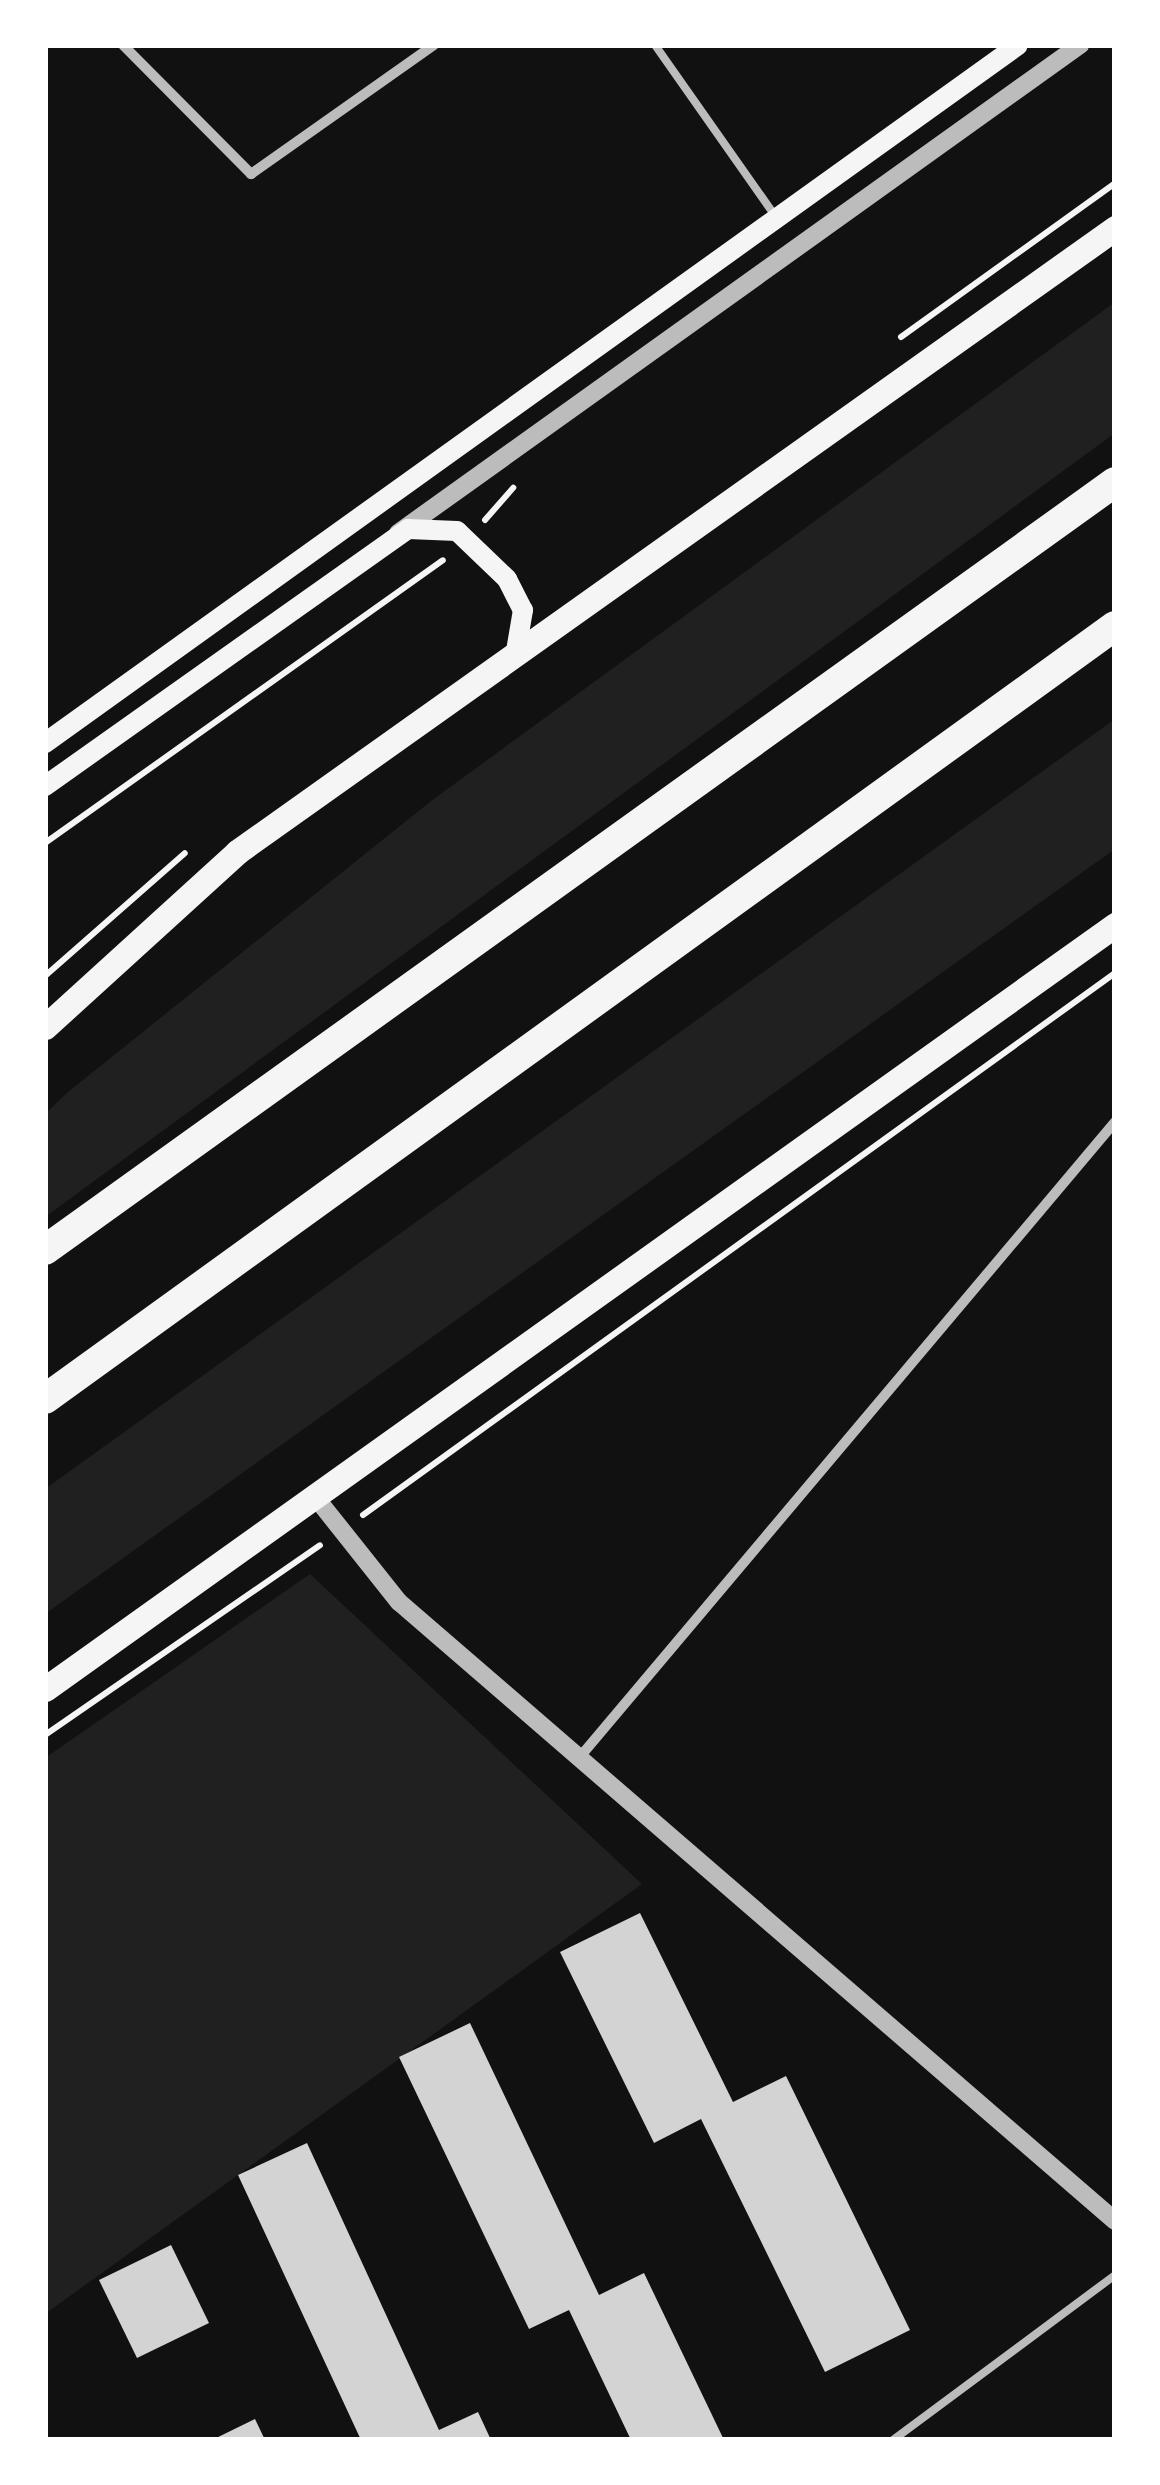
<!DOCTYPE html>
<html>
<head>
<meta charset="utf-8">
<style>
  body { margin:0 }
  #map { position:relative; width:1160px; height:2485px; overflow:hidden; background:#111; font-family:Karla,sans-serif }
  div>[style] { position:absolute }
  .green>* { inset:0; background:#202020 }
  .building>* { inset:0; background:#d3d3d3 }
  .path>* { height:6px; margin:-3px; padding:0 3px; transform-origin:3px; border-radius:3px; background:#f5f5f5 }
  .service>* { height:8px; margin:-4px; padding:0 4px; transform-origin:4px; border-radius:4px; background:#bcbcbc }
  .minor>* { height:10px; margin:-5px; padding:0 5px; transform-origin:5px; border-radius:5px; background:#bcbcbc }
  .tertiary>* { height:18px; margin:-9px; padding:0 9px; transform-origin:9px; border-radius:9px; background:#bcbcbc }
  .secondary>* { height:20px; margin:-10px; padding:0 10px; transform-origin:10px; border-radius:10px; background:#f5f5f5 }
  .primary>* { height:25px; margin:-12.5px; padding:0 12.5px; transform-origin:12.5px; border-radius:12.5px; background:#f5f5f5 }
  .motorway>* { height:30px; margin:-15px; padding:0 15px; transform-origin:15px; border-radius:15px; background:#f5f5f5 }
  span { translate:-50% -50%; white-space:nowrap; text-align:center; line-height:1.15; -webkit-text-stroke:8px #fff; paint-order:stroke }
  .frame { position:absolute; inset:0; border:48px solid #fff; pointer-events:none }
</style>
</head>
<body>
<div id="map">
  <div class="green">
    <i style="clip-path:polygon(1115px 302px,1115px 433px,45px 1217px,45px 1114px,68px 1092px,431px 801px)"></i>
    <i style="clip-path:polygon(1115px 719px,1115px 849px,45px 1614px,45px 1489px)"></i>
    <i style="clip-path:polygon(310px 1574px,642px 1884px,45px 2314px,45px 1758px)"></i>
  </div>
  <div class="building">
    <i style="clip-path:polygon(640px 1913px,733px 2102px,786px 2076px,910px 2330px,825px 2372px,701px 2119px,654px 2143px,560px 1952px)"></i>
    <i style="clip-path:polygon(470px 2023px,599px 2295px,644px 2273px,724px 2440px,631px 2440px,569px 2310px,529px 2329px,399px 2057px)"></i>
    <i style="clip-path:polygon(307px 2143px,439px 2430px,478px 2412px,491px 2440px,361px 2440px,238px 2175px)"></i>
    <i style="clip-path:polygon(171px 2245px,209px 2323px,137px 2358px,99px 2280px)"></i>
    <i style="clip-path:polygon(255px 2419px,265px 2440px,212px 2440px)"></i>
  </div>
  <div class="path">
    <i style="left:901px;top:337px;width:264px;rotate:-35.7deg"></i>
    <i style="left:485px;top:520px;width:43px;rotate:-48.8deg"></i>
    <i style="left:45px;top:843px;width:488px;rotate:-35.4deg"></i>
    <i style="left:45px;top:976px;width:186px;rotate:-41.3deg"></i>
    <i style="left:363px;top:1515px;width:927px;rotate:-35.78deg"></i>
    <i style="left:45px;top:1735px;width:334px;rotate:-34.6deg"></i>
  </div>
  <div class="service">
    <i style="left:655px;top:45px;width:210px;rotate:54.9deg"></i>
    <i style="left:893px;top:2440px;width:277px;rotate:-36.6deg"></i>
  </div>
  <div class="minor">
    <i style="left:123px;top:45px;width:182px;rotate:45.2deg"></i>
    <i style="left:251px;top:174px;width:224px;rotate:-35.2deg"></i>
    <i style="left:579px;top:1758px;width:832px;rotate:-49.88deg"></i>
  </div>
  <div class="tertiary">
    <i style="left:398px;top:533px;width:839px;rotate:-35.59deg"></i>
    <i style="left:317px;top:1499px;width:132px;rotate:51.5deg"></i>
    <i style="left:399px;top:1602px;width:946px;rotate:40.84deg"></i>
  </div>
  <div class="secondary">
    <i style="left:45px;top:743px;width:1197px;rotate:-35.65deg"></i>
    <i style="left:45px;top:786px;width:445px;rotate:-35.3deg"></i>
    <i style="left:408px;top:529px;width:49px;rotate:2.3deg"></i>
    <i style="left:457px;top:531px;width:69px;rotate:43.8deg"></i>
    <i style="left:507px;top:579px;width:35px;rotate:63deg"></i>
    <i style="left:523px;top:610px;width:48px;rotate:99.7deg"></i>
  </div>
  <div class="primary">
    <i style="left:45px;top:1027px;width:260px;rotate:-42.3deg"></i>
    <i style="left:237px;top:852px;width:1077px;rotate:-35.4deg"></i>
    <i style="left:45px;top:1689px;width:1315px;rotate:-35.53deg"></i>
  </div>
  <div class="motorway">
    <i style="left:45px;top:1250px;width:1317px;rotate:-35.67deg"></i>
    <i style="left:45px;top:1399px;width:1320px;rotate:-35.85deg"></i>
  </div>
  <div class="frame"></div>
</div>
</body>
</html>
